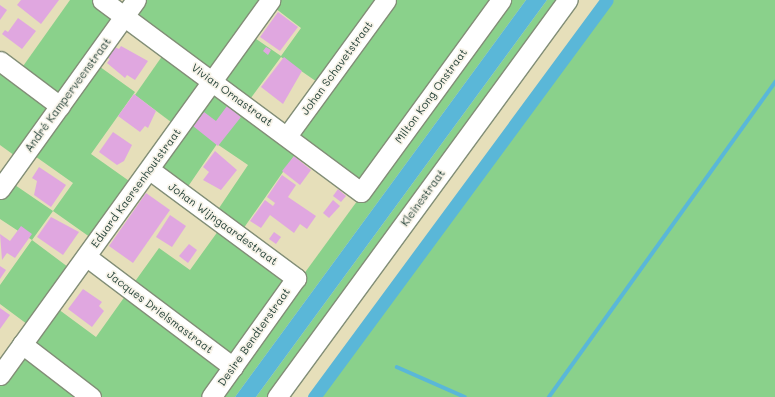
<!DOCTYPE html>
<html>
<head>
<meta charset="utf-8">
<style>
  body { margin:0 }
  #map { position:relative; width:775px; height:397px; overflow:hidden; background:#e6dfba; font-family:Mali,sans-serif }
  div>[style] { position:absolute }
  .green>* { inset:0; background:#8ad18b }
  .water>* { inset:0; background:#5ab7d8 }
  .stream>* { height:3.5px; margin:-1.75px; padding:0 1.75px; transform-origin:1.75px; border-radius:1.75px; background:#5ab7d8 }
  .canal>* { height:13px; margin:-6.5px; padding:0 6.5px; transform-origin:6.5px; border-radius:6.5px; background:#5ab7d8 }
  .building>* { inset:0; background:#e0a7e0 }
  .roads { filter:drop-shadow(1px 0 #828e77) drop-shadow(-1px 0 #828e77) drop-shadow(0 1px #828e77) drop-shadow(0 -1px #828e77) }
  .minor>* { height:19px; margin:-9.5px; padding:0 9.5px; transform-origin:9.5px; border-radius:9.5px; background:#fff }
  span { translate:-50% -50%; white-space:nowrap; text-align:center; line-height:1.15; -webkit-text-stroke:3.5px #f7f3e8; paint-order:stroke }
  .street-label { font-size:11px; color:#1f3d34 }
</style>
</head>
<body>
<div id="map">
  <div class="green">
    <i style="clip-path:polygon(70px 0,94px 0,108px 11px,112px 21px,63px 93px,56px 93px,21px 69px)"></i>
    <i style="clip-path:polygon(143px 0,266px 0,212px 73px,130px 17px)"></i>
    <i style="clip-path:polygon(275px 0,381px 0,320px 84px,281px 57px,248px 102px,225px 85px,224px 73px,252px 36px,281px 56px,301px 28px,271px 5px)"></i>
    <i style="clip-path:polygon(390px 0,494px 0,357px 182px,300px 141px,298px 128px)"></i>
    <i style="clip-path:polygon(504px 0,526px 0,235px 397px,214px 397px)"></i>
    <i style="clip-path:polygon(547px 0,564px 0,271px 397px,256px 397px)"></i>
    <i style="clip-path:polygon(607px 0,775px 0,775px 397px,314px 397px)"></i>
    <i style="clip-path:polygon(165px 52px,201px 85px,175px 125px,135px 95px)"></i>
    <i style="clip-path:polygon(96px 64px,135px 92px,91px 154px,132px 183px,94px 240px,53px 211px,32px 240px,72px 270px,31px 327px,0 304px,0 285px,32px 240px,0 219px,0 200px,12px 183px,53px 211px,73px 183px,32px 154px)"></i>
    <i style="clip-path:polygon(0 66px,46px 100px,49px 111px,18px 158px,0 145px)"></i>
    <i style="clip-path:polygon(209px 91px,299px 149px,241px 232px,215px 214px,248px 165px,217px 144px,185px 191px,159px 173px,159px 163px)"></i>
    <i style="clip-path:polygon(221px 227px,287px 278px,233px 357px,131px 287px,159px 248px,190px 270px)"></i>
    <i style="clip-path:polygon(128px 292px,224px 366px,208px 397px,97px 397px,34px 349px,32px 336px,54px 306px,96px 337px)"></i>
    <i style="clip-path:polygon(26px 357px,82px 397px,0 397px,0 383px,20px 358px)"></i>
  </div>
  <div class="water">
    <i style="clip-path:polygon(526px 0,547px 0,256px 397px,235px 397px)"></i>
  </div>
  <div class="stream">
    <i style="left:397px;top:367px;width:74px;rotate:23.8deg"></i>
    <i style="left:549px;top:397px;width:388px;rotate:-54.3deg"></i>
  </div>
  <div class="canal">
    <i style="left:314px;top:397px;width:493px;rotate:-53.6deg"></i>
  </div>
  <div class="building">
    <i style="clip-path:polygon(21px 0,59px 0,41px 24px,17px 5px)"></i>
    <i style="clip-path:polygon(0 5px,7px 10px,0 20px)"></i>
    <i style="clip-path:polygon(278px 12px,298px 27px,280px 51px,260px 37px)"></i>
    <i style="clip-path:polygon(18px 18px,36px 31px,22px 49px,2px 34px,5px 30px,8px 32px)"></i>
    <i style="clip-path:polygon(113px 46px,119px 49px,121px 46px,148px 61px,135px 80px,127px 75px,125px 78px,107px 63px,110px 59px,106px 57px)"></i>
    <i style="clip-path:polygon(266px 47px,271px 50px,268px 55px,263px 51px)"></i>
    <i style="clip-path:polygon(284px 57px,302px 71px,283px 104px,261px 87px)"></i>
    <i style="clip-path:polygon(134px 94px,156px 111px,148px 128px,145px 126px,140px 132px,118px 116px)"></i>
    <i style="clip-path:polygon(227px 106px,241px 117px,218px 146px,193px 126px,204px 112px,216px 121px)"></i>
    <i style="clip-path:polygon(113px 132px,132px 145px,124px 161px,117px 165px,99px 152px)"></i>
    <i style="clip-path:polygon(215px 151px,237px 170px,221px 190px,203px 180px,209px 172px,203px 167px)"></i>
    <i style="clip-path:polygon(294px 156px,311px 170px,300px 185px,282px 171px)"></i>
    <i style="clip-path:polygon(39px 167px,66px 185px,51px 207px,34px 195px,37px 181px,32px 178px)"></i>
    <i style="clip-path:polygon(282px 175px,296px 185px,288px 197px,316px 216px,307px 229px,300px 224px,294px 233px,270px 215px,261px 228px,250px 221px,265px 200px,273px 206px,275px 203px,267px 197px)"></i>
    <i style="clip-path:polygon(338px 189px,346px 196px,341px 202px,333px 196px)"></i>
    <i style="clip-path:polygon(146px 193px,170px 210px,133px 263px,109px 246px)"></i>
    <i style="clip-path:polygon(333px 200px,340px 206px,329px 218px,323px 213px)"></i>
    <i style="clip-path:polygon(170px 215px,186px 226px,172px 247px,156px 237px)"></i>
    <i style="clip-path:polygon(51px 217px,79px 232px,63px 255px,37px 237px)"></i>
    <i style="clip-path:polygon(21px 226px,32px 234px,15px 258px,7px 253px,2px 260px,0 234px,10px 241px)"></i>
    <i style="clip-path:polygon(274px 232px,281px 237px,276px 244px,269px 239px)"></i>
    <i style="clip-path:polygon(189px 244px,197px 250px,188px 263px,179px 256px)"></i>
    <i style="clip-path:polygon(0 266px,6px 270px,0 279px)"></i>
    <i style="clip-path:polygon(83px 289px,102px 302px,99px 306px,104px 311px,92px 327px,68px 309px)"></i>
    <i style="clip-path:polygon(0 308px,10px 315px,0 329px)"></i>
  </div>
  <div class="roads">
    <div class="minor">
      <i style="left:102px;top:0;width:322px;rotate:36.6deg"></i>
      <i style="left:361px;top:192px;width:238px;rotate:-53.9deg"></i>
      <i style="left:0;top:61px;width:75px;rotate:36.9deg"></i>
      <i style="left:287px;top:136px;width:168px;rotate:-53.9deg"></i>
      <i style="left:150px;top:170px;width:182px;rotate:36.5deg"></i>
      <i style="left:296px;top:278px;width:146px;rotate:125.5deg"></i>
      <i style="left:0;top:189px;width:233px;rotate:-54.3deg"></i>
      <i style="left:87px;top:257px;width:183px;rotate:37deg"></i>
      <i style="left:22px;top:344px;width:87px;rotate:37.5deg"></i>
      <i style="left:0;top:375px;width:462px;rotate:-54.2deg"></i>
      <i style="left:277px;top:397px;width:492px;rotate:-53.8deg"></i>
    </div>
  </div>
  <div class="street-label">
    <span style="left:337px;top:68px;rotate:-54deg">Johan Schavetstraat</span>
    <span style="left:68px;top:95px;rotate:-54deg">André Kamperveenstraat</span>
    <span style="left:232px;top:95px;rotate:36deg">Vivian Ornastraat</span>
    <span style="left:431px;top:96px;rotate:-54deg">Milton Kong Onstraat</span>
    <span style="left:136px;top:188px;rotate:-54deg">Eduard Kaersenhoutstraat</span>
    <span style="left:423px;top:198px;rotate:-54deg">Kleinestraat</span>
    <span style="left:223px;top:224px;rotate:36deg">Johan Wijngaardestraat</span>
    <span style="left:160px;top:312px;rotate:37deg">Jacques Drielsmastraat</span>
    <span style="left:254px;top:337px;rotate:-55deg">Desire Bendterstraat</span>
  </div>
</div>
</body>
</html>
